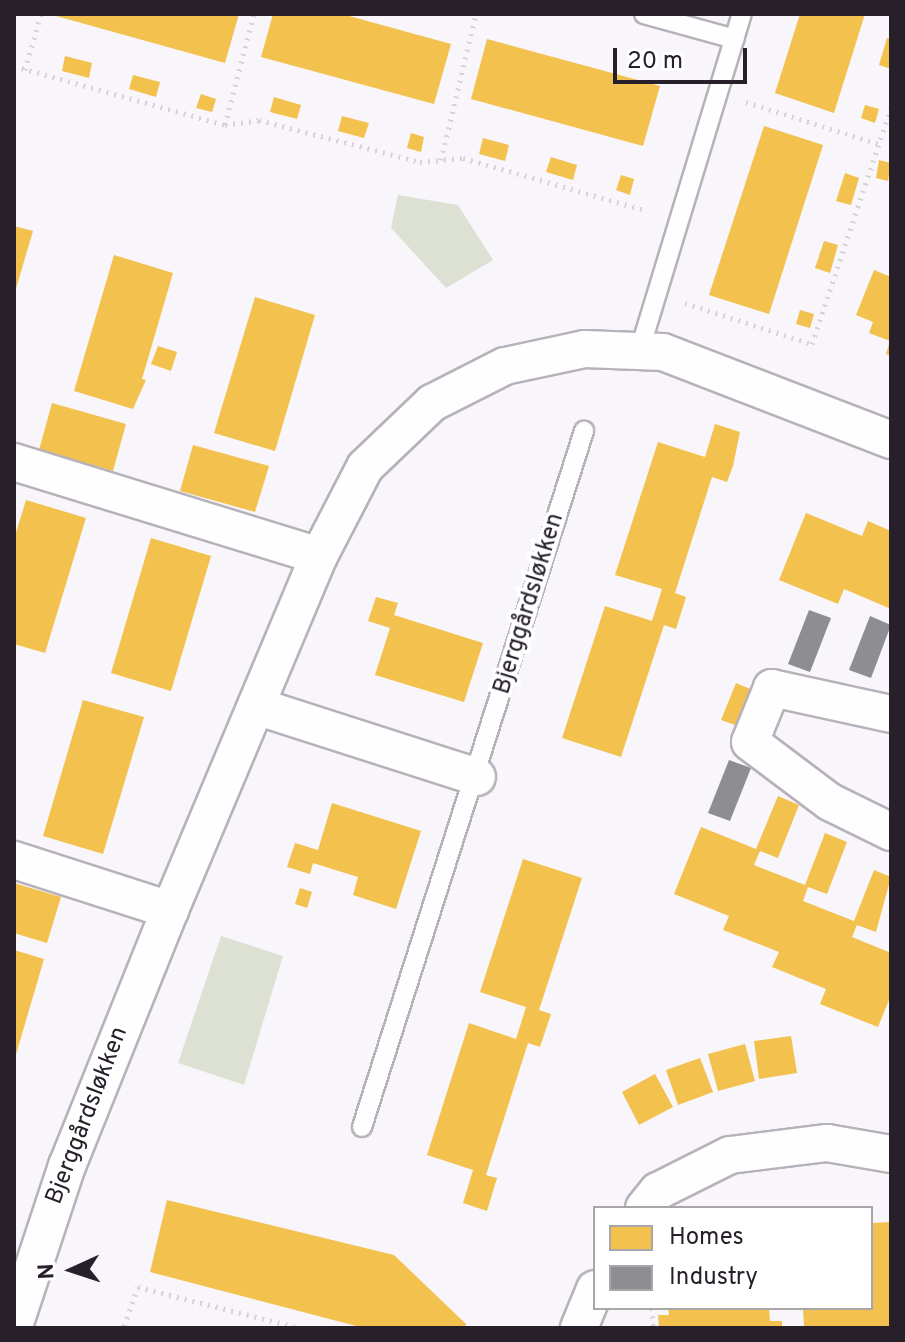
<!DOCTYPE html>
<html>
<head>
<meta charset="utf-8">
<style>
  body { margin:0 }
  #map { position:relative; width:905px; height:1342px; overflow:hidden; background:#f8f5fb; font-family:Overpass,sans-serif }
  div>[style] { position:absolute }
  .green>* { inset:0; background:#dde1d4 }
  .homes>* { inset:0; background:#f2c14e }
  .industry>* { inset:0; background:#8d8d92 }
  .path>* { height:5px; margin-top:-2.5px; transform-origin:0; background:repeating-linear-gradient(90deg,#d6d4d7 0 2px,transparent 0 8px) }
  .roads { filter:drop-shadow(2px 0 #b7b2ba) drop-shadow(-2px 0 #b7b2ba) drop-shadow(0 2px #b7b2ba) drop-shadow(0 -2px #b7b2ba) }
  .lane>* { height:18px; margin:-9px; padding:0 9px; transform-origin:9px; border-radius:9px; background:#fefefe }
  .street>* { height:36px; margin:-18px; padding:0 18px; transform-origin:18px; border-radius:18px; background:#fefefe }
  span { translate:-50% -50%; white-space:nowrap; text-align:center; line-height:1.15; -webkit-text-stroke:8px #fff; paint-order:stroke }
  .street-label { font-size:24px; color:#27202b }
  .frame { position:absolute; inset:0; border:16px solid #27202b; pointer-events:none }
  .legend { position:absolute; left:593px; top:1206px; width:280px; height:104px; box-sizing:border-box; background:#fff; border:2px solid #a9a6aa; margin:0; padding:10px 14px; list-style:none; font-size:24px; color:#27202b }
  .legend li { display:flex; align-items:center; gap:16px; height:40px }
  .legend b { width:40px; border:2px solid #a9a6aa }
  .north { position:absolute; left:32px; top:1230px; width:80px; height:80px; -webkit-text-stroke:6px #fff; paint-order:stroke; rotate:267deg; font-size:22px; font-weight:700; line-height:32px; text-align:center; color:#27202b }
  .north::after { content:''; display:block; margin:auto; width:28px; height:36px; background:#27202b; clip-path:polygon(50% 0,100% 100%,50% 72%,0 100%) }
  .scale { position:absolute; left:613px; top:48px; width:134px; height:36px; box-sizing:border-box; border:4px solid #27202b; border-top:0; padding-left:10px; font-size:24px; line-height:28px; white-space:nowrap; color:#27202b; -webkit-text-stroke:6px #fff; paint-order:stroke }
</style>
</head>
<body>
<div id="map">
  <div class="green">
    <i style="clip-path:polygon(398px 195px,458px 205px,493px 260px,446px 288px,391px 228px)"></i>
    <i style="clip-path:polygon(221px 936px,283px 956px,244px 1085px,178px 1063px)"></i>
  </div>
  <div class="homes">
    <i style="clip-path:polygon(49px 14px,239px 14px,225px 63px)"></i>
    <i style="clip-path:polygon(273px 14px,342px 14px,451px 44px,434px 104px,261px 57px)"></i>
    <i style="clip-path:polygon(800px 14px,865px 14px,834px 113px,775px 93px)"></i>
    <i style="clip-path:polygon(887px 38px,891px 39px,891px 69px,879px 65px)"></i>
    <i style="clip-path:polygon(487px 39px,660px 86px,643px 146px,471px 99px)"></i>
    <i style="clip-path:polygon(65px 56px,92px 63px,89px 78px,62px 71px)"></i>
    <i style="clip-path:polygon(133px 75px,160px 82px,156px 97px,129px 89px)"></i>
    <i style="clip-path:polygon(201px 94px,216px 99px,212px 112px,196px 108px)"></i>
    <i style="clip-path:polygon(274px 97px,301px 105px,297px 119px,270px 112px)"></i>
    <i style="clip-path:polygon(865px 105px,879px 109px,875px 123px,861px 118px)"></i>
    <i style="clip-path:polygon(342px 116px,369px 123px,364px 138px,338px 131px)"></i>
    <i style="clip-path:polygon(764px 126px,823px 145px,769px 314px,709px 295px)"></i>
    <i style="clip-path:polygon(411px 133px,424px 137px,421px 152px,407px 148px)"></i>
    <i style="clip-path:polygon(483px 138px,509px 145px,505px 161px,479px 154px)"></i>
    <i style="clip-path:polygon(551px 157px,577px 165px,573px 180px,546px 172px)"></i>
    <i style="clip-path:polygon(879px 160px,891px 163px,888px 181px,876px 178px)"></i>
    <i style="clip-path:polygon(845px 173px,859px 178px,851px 205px,836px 201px)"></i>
    <i style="clip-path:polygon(621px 175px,634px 179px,630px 195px,616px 190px)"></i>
    <i style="clip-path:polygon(14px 226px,33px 231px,15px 292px,14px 292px)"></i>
    <i style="clip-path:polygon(824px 241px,838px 245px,830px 273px,815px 268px)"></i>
    <i style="clip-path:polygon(114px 255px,173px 273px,142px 379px,146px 380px,133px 409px,74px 391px)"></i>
    <i style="clip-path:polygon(874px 270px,891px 277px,891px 356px,886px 354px,890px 341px,869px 333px,873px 322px,856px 315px)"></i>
    <i style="clip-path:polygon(255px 297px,315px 315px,275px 451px,214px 433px)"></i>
    <i style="clip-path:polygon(800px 310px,814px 314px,810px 328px,796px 324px)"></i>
    <i style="clip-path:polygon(158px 346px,177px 352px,171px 371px,151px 364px)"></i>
    <i style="clip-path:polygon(52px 403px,126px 424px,113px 471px,39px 450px)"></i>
    <i style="clip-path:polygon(715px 424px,740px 432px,733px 466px,727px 482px,712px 477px,675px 593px,686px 597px,676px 629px,664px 625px,621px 757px,562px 738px,605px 606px,652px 621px,662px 589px,615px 575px,658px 442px,705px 457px)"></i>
    <i style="clip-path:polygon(193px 445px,269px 466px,255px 512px,180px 491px)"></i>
    <i style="clip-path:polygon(26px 500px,86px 518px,45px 653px,14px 644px,14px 539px)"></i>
    <i style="clip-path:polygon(806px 513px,862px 536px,868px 521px,891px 531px,891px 609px,844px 589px,838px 604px,779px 580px)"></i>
    <i style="clip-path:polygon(151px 538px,211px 556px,171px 691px,111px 673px)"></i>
    <i style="clip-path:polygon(376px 597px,398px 603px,394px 615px,483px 643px,464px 702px,375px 675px,390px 628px,368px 621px)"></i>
    <i style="clip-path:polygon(736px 683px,755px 691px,741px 727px,721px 720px)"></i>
    <i style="clip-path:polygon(83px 700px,144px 717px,103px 854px,43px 836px)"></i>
    <i style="clip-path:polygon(778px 796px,799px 805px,778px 858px,760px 851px,754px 865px,805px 885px,825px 833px,847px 842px,827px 894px,808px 887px,803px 901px,854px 921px,874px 870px,891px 877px,876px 932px,857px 925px,852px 937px,891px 953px,891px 995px,878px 1027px,820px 1004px,826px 989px,772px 967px,779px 952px,723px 930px,729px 916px,674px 894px,701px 827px,756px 849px)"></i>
    <i style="clip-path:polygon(332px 803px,421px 831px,396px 909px,353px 895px,358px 877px,313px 863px,310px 874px,287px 867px,295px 843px,318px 850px)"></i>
    <i style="clip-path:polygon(523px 859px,582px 878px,539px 1010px,551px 1014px,540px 1047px,528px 1043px,486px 1175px,497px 1178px,487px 1211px,463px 1203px,473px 1170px,427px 1155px,469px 1023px,516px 1039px,526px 1007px,480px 992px)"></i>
    <i style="clip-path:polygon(14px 883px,61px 897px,47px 943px,14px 933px)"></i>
    <i style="clip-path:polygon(300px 888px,312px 892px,307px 908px,295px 904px)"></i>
    <i style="clip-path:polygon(14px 950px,44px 959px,15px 1058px,14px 1058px)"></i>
    <i style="clip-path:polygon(791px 1036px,797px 1073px,759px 1079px,754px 1041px)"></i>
    <i style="clip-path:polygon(745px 1044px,755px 1081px,718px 1091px,708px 1054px)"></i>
    <i style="clip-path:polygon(700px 1058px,713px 1092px,678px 1105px,666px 1070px)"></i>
    <i style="clip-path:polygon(655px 1074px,673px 1107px,639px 1125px,622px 1092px)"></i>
    <i style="clip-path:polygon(167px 1200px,394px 1255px,466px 1324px,465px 1328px,364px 1328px,150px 1272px)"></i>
    <i style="clip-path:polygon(891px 1222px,891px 1328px,804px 1328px,803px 1308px,871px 1308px,871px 1223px)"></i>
    <i style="clip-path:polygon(668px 1308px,769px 1308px,770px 1321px,782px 1321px,782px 1328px,659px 1328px,658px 1315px,669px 1315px)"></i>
  </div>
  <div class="industry">
    <i style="clip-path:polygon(809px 610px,831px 618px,810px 672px,788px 664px)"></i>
    <i style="clip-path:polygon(870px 616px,891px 625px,871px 678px,849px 670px)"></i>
    <i style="clip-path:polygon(729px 760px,751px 768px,730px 821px,708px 813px)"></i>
  </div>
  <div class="path">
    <i style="left:14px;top:66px;width:219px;rotate:15.6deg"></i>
    <i style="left:225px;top:125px;width:34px;rotate:-8deg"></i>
    <i style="left:259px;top:120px;width:166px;rotate:14.6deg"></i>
    <i style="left:420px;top:162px;width:43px;rotate:-5.3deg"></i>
    <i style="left:463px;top:158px;width:192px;rotate:16deg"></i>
    <i style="left:25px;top:70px;width:58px;rotate:-74.1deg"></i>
    <i style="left:746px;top:102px;width:139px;rotate:17.5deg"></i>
    <i style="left:225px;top:125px;width:115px;rotate:-75.4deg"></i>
    <i style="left:441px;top:160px;width:150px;rotate:-76.5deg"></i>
    <i style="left:685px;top:303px;width:133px;rotate:17.9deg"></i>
    <i style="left:812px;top:344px;width:249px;rotate:-71.5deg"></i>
    <i style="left:652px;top:1308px;width:20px;rotate:87deg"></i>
    <i style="left:124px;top:1326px;width:41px;rotate:-70.3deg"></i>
    <i style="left:138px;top:1287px;width:167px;rotate:14.2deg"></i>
  </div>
  <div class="roads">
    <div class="lane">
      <i style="left:644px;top:14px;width:94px;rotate:15.4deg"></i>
      <i style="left:640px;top:349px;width:350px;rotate:-73.1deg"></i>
      <i style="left:362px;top:1127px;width:731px;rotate:-72.31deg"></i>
    </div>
    <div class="street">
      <i style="left:14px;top:462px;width:319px;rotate:17.1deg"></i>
      <i style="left:256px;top:706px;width:232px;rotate:17.8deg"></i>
      <i style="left:891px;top:714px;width:122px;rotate:-167.7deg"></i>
      <i style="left:772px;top:688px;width:58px;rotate:112.2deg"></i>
      <i style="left:750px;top:742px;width:100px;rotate:36.9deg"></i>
      <i style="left:830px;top:802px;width:68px;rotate:26.2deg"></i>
      <i style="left:14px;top:860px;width:164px;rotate:17.8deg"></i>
      <i style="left:644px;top:1208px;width:22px;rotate:-51deg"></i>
      <i style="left:658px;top:1191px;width:80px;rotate:-26.6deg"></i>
      <i style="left:730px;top:1155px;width:98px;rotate:-7.1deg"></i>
      <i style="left:827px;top:1143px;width:65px;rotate:9.8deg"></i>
      <i style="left:14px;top:1326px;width:169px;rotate:-71.7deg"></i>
      <i style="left:67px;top:1166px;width:276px;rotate:-68.1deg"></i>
      <i style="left:170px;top:910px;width:384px;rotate:-67.2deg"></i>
      <i style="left:319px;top:556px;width:100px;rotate:-62.7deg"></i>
      <i style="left:365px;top:467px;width:93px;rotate:-43.7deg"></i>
      <i style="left:432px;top:403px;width:82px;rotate:-26.9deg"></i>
      <i style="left:505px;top:366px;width:82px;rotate:-12deg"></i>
      <i style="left:585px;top:349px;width:78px;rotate:2.2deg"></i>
      <i style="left:663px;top:352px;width:244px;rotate:21.1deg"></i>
      <i style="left:579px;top:1328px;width:42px;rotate:-67.7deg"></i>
    </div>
  </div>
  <div class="street-label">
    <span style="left:530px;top:604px;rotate:-73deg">Bjerggårdsløkken</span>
    <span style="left:88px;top:1116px;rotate:-69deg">Bjerggårdsløkken</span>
  </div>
  <div class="frame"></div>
  <ul class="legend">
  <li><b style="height:22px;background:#f2c14e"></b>Homes</li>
  <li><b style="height:22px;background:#8d8d92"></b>Industry</li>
  </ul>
  <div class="north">N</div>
  <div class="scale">20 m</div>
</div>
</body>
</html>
